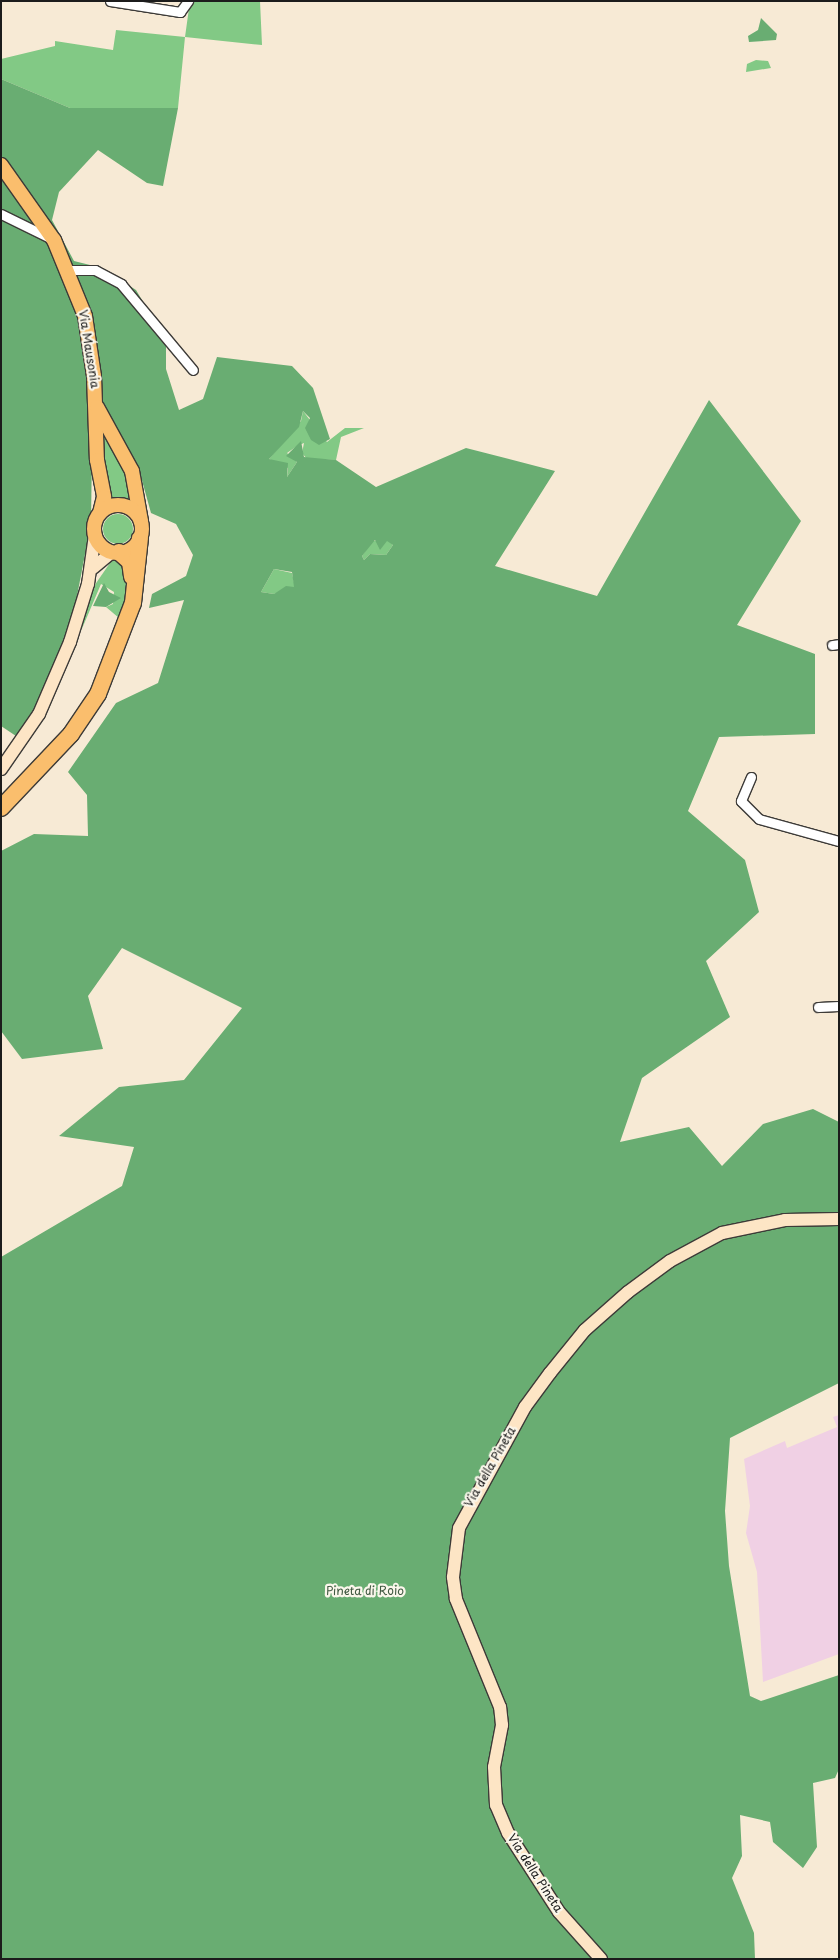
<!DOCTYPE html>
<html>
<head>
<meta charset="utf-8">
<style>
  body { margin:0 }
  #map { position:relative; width:840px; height:1960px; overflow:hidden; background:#f7ead5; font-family:"Playpen Sans",sans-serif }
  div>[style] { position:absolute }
  .built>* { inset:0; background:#f0d0e4 }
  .green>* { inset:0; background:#82c985 }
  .round { border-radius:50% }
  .forest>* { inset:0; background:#69ad72 }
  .roads { filter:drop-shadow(1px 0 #3d3b38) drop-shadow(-1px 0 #3d3b38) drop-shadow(0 1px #3d3b38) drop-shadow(0 -1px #3d3b38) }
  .street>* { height:9px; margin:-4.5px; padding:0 4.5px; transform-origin:4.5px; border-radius:4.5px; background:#fff }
  .secondary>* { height:12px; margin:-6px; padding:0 6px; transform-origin:6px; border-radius:6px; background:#fde5c5 }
  .primary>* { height:14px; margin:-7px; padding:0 7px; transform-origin:7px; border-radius:7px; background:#fabe6d }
  .primary>.ring { margin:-7px; padding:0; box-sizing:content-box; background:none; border:14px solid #fabe6d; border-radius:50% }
  .highway>* { height:16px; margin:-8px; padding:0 8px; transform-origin:8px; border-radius:8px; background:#fabe6d }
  span { translate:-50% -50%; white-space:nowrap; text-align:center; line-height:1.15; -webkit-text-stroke:4.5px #fbf7ec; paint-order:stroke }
  .street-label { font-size:12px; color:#1c1c1c }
  .park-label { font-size:12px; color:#405941 }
  .frame { position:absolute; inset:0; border:2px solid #1c1c1c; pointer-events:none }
</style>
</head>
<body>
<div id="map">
  <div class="built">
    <i style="clip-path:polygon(839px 1415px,839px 1654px,763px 1682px,757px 1572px,746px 1533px,750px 1506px,744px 1459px,785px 1441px,787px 1448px,837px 1427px,833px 1417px)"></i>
  </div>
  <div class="green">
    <i style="clip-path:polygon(190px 1px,260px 1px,262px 45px,185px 37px,178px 108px,70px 108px,1px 79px,1px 59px,55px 46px,55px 41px,113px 50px,116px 30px,185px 37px)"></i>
    <i style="clip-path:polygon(756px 60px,768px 61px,771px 68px,746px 72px,747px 64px)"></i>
    <i style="clip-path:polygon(303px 411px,327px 442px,345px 428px,364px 428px,341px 437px,336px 460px,307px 459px,302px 453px,304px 443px,297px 446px,287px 453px,297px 462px,287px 477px,288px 468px,269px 459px,301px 421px)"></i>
    <i style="clip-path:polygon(99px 416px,127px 474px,133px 507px,110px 504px)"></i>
    <i class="round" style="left:103px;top:514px;width:30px;height:30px"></i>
    <i style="clip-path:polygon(372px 541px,389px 540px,393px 545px,386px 555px,370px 554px,364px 560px,362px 556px)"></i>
    <i style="clip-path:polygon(112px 560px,121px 561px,129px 590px,119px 618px,106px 607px,113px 604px,114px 592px,101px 584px,81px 631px,92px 589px)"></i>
    <i style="clip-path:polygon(274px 569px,292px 573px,295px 587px,274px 594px,261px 592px)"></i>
  </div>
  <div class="forest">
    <i style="clip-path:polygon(761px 18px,777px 34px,776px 40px,749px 42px,748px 36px,758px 30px)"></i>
    <i style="clip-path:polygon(evenodd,1px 79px,70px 108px,178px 108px,163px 186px,147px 183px,98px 150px,59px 192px,52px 220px,74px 261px,102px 268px,136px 290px,166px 340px,166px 369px,179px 410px,203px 399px,217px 357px,292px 366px,313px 388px,330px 439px,319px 445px,311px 440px,305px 428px,310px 418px,303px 411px,299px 427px,269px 459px,288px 463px,287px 477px,297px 462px,286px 456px,301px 441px,304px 457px,336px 460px,376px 487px,466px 448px,555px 471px,495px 566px,597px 596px,709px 400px,801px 521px,737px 625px,815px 654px,815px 734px,719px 737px,688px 811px,745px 860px,759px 912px,706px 961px,730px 1017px,642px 1078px,620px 1142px,689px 1127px,722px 1166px,763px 1124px,813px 1109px,839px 1122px,839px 1383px,730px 1438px,725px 1511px,729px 1566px,750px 1696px,761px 1701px,839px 1675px,839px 1769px,835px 1778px,813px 1783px,817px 1847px,803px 1868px,773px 1842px,770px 1822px,740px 1815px,742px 1856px,732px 1878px,754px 1933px,755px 1959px,1px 1959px,1px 1257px,122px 1186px,134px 1147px,59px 1136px,119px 1087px,184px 1080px,242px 1008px,122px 948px,88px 996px,103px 1049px,22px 1059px,1px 1031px,1px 851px,34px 834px,88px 836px,87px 795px,68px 772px,116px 703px,158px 683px,184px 600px,149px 608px,152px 594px,186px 576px,193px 555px,176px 524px,151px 513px,138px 466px,102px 405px,83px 292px,73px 268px,47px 219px,1px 157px,1px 79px,375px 540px,380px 550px,387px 541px,393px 545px,386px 555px,370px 554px,364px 560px,362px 556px,375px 540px,1px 79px,274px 569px,292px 572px,294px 587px,286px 586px,274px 594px,261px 592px,274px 569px)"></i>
    <i style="clip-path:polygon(1px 173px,39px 224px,73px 295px,87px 355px,92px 448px,91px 523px,73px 617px,42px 697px,19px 738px,1px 726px)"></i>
    <i style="clip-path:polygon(104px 583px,109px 592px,121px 598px,106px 607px,93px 606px)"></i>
  </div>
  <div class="roads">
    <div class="street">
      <i style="left:110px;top:1px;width:71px;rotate:8.9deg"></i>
      <i style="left:180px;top:12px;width:14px;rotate:-54deg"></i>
      <i style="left:1px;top:214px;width:59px;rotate:26.1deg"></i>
      <i style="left:68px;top:270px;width:27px"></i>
      <i style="left:95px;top:270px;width:30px;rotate:28deg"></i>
      <i style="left:121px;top:284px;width:112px;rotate:50.1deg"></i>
      <i style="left:832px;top:645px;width:7px;rotate:-8deg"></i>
      <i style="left:751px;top:777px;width:26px;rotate:113deg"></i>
      <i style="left:741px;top:801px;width:25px;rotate:45deg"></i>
      <i style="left:759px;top:819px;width:83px;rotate:15.4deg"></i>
      <i style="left:818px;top:1007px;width:21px;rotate:-3deg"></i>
    </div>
    <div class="secondary">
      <i style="left:93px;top:568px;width:25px;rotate:-40deg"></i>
      <i style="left:1px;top:769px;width:67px;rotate:-55.4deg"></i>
      <i style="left:39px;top:714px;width:78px;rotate:-66.7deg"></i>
      <i style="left:70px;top:642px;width:61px;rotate:-72.8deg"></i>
      <i style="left:88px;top:584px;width:49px;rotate:-81.9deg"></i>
      <i style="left:601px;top:1959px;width:63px;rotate:-131.8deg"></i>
      <i style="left:559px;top:1912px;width:94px;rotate:-122.8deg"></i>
      <i style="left:508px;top:1833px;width:30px;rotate:-113deg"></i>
      <i style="left:496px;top:1805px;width:38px;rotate:-93deg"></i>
      <i style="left:494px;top:1767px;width:43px;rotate:-79.2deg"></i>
      <i style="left:502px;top:1725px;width:18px;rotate:-96deg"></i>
      <i style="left:500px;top:1707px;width:117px;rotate:-112.2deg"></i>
      <i style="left:456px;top:1599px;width:22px;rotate:-98deg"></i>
      <i style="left:453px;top:1577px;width:49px;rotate:-83deg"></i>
      <i style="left:459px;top:1528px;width:138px;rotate:-61.4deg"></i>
      <i style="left:525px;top:1407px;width:42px;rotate:-53.7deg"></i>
      <i style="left:550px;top:1373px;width:55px;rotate:-50.9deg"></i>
      <i style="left:585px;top:1330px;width:57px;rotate:-41.5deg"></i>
      <i style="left:628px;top:1292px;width:52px;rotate:-36.4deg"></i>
      <i style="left:670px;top:1261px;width:59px;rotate:-28.3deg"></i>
      <i style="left:722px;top:1233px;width:64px;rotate:-11.7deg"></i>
      <i style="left:785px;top:1220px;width:54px;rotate:-1.1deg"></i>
    </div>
    <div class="primary">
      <i style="left:1px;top:165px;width:92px;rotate:54.8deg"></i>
      <i style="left:54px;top:240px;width:82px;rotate:67.8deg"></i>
      <i style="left:85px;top:316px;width:61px;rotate:81.5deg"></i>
      <i style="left:94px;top:376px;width:84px;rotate:88deg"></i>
      <i style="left:97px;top:460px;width:38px;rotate:79deg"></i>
      <i style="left:104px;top:497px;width:16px;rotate:104deg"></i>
      <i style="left:97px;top:407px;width:73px;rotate:61.3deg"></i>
      <i style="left:132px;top:471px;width:51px;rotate:79.8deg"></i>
      <i class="ring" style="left:94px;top:505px;width:34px;height:34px"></i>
    </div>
    <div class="highway">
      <i style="left:119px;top:552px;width:15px;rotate:42deg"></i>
      <i style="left:130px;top:562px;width:15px;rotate:82deg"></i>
      <i style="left:1px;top:808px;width:102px;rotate:-46.6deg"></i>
      <i style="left:71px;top:734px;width:48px;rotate:-56deg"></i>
      <i style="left:98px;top:694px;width:97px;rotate:-69deg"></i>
      <i style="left:133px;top:603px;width:65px;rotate:-83.9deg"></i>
    </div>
  </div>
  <div class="street-label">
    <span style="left:89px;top:349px;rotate:81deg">Via Mausonia</span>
    <span style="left:490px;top:1467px;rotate:-60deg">Via della Pineta</span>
    <span style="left:535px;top:1873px;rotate:57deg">Via della Pineta</span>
  </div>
  <div class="park-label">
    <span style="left:365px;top:1591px">Pineta di Roio</span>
  </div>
  <div class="frame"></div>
</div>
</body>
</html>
